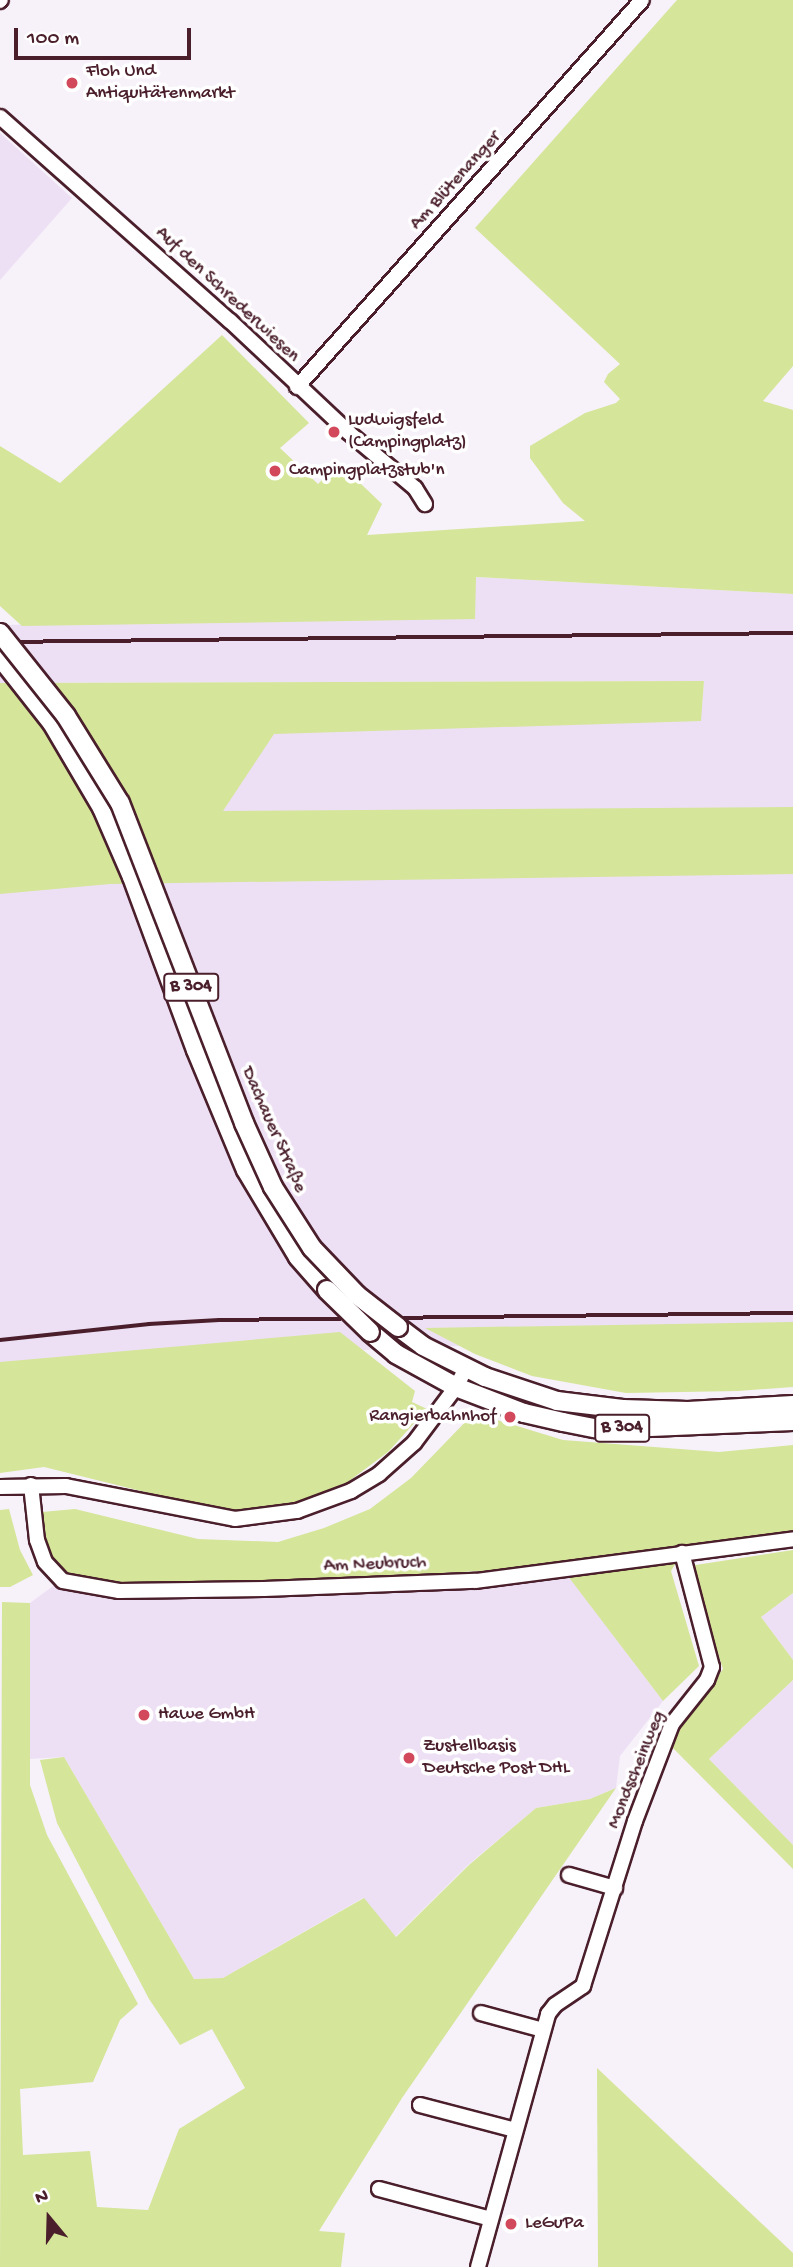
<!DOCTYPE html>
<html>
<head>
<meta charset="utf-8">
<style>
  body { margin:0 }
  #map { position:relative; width:793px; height:2267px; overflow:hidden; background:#f7f1fa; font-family:"Gochi Hand",sans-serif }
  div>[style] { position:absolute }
  .built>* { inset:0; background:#ede0f4 }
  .green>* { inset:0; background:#d5e599 }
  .roads { filter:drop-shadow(2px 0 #4a1f2b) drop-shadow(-2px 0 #4a1f2b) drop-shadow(0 2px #4a1f2b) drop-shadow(0 -2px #4a1f2b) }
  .minor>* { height:14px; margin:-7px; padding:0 7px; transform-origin:7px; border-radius:7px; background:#fff }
  .major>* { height:18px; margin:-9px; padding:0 9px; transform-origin:9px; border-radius:9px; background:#fff }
  .rail>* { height:3.5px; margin:-1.75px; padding:0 1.75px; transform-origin:1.75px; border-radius:1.75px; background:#4a1f2b }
  .bridges { filter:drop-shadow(2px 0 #4a1f2b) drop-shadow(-2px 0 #4a1f2b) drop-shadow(0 2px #4a1f2b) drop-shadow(0 -2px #4a1f2b) }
  .major-bridge>* { height:18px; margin:-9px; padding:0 9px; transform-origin:9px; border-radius:9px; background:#fff }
  .dots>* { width:19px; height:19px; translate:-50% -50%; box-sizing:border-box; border:4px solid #fff; border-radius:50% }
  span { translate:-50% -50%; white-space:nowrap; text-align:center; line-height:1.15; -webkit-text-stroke:7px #fff; paint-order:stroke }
  .shield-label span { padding:2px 5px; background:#fff; border:2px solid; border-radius:5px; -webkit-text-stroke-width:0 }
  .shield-label { font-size:18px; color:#4a1f2b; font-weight:700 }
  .poi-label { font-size:19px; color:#4a1f2b }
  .left { translate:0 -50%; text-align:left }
  .right { translate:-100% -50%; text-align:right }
  .street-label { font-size:19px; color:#4a1f2b }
  .north { position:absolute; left:14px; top:2183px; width:70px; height:70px; -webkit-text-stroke:5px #fff; paint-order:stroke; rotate:341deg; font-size:19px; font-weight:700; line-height:28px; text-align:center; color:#4a1f2b }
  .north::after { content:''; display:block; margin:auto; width:24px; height:32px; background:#4a1f2b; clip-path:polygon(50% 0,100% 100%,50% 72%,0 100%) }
  .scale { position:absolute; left:14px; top:28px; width:177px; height:32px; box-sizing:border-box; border:4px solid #4a1f2b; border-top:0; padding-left:9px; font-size:21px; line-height:24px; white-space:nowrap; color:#4a1f2b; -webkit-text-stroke:5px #fff; paint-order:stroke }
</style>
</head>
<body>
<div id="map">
  <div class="built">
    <i style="clip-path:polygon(0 133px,72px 198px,0 280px)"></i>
    <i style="clip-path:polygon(475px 577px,793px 594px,793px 1331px,277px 1354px,0 1377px,0 868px,222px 811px,256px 719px,702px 707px,704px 681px,0 683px,0 625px,475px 618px)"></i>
    <i style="clip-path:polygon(561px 1566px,663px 1701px,620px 1756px,616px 1788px,590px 1799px,536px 1808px,468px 1865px,395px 1937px,363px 1898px,223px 1978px,194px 1979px,64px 1757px,29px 1759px,30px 1603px,68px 1575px,86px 1581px,264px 1582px)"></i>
    <i style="clip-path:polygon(793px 1593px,793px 1660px,761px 1617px)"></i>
    <i style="clip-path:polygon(793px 1680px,793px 1845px,709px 1759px)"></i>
  </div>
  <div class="green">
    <i style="clip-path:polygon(677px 0,793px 0,793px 366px,763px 401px,793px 410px,793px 594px,476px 577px,475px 619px,22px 626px,0 606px,0 446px,60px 483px,222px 335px,309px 423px,280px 448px,318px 484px,339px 463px,382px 504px,367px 535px,585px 521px,563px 503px,530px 458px,530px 446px,585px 413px,616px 403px,620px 399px,604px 382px,608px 374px,620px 364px,475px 228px)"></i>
    <i style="clip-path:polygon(704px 681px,701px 721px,274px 734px,223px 811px,793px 807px,793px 874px,110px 884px,0 894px,0 683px)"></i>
    <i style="clip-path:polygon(793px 1322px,793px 1387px,738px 1391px,626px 1393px,532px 1376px,475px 1354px,425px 1328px)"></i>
    <i style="clip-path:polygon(340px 1332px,415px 1391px,412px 1402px,427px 1409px,388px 1452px,345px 1484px,320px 1497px,253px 1511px,214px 1509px,44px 1467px,0 1473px,0 1362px)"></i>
    <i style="clip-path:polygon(474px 1413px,563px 1440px,719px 1452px,793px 1445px,793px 1532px,686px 1546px,671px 1571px,699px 1666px,663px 1701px,561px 1567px,264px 1582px,119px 1584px,86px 1581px,68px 1575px,50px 1560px,42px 1512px,75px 1509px,198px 1539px,278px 1542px,324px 1528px,370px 1509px,411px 1478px)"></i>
    <i style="clip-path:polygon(9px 1509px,20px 1550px,33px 1575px,10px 1587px,0 1587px,0 1510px)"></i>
    <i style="clip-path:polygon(793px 1550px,793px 1593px,761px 1617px,793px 1660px,793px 1680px,709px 1759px,793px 1845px,793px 1869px,668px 1743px,723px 1669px,689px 1566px)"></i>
    <i style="clip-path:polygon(2px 1602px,30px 1603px,30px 1785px,47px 1835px,138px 2004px,120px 2020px,93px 2082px,20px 2089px,23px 2155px,90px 2151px,97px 2207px,148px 2210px,179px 2129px,245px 2088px,212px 2029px,180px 2045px,149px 1999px,57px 1823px,40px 1760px,64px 1757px,194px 1979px,223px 1978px,364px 1898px,396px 1937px,469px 1865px,536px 1808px,590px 1799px,616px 1788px,402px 2098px,319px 2231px,345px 2233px,341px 2267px,0 2267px)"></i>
    <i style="clip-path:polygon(597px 2068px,793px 2253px,793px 2267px,598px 2267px)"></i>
  </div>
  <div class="roads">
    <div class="minor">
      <i style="left:0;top:1px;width:1px;rotate:-45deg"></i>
      <i style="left:0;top:117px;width:307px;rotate:41.6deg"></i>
      <i style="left:230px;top:321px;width:162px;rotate:43.2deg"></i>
      <i style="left:348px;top:432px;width:87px;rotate:39.9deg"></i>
      <i style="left:415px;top:488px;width:19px;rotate:58deg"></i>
      <i style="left:297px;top:387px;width:518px;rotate:-48.28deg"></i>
      <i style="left:31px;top:1485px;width:55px;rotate:83.8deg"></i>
      <i style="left:37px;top:1540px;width:23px;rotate:70deg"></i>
      <i style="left:45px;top:1562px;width:26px;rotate:47deg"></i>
      <i style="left:63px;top:1581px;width:57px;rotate:10.1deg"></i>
      <i style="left:119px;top:1591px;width:145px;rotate:-0.8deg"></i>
      <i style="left:264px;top:1589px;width:212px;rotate:-2.2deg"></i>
      <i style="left:476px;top:1581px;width:320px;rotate:-7.5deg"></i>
      <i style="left:0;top:1487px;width:66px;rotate:-0.9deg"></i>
      <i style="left:66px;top:1486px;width:172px;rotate:11deg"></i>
      <i style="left:235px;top:1519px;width:63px;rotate:-7.4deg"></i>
      <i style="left:297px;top:1511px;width:58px;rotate:-20.3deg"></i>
      <i style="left:351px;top:1491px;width:33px;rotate:-31deg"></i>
      <i style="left:379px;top:1474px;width:47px;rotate:-41.5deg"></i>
      <i style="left:414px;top:1443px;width:70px;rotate:-53.1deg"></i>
      <i style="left:456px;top:1387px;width:21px;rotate:-62deg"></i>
      <i style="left:569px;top:1875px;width:48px;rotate:15.8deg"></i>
      <i style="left:481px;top:2013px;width:64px;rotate:15.3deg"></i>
      <i style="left:420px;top:2105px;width:98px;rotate:14.7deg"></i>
      <i style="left:379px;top:2189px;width:116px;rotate:15deg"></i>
      <i style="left:478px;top:2267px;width:263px;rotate:-74.5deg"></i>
      <i style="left:548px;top:2014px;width:11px;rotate:-52deg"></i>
      <i style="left:555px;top:2005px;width:34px;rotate:-34deg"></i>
      <i style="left:583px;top:1986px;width:173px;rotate:-72.5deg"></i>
      <i style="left:635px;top:1821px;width:104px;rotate:-69.1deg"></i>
      <i style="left:672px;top:1724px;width:56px;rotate:-51.5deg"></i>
      <i style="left:707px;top:1680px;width:14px;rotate:-69deg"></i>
      <i style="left:712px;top:1667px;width:118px;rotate:-104.7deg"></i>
    </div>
    <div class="major">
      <i style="left:0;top:657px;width:84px;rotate:51.8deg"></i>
      <i style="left:52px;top:723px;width:99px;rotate:59.5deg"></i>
      <i style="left:102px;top:808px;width:75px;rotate:66.5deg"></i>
      <i style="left:132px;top:877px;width:184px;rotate:69.7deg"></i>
      <i style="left:196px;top:1050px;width:130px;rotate:67.4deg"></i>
      <i style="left:246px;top:1170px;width:101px;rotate:59.1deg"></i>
      <i style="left:298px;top:1257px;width:44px;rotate:48.7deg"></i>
      <i style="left:398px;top:1327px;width:31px;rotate:37deg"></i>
      <i style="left:423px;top:1346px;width:69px;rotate:26.6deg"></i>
      <i style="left:485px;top:1377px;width:76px;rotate:18.4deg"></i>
      <i style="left:557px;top:1401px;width:66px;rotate:6.9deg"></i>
      <i style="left:623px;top:1409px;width:65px;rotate:1.8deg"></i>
      <i style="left:688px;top:1411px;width:105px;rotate:-3.3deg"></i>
      <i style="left:370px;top:1332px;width:34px;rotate:40deg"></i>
      <i style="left:396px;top:1354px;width:68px;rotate:28.8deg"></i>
      <i style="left:456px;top:1387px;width:73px;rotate:20.9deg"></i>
      <i style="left:524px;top:1413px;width:40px;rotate:13deg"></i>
      <i style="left:563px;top:1422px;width:33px;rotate:11deg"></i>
      <i style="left:595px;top:1428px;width:32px"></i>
      <i style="left:627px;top:1428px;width:166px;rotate:-2.4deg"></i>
    </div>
  </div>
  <div class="rail">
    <i style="left:0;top:642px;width:793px;rotate:-0.65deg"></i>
    <i style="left:0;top:1340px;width:150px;rotate:-6.1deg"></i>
    <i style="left:149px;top:1324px;width:70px;rotate:-3.3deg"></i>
    <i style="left:219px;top:1320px;width:574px;rotate:-0.7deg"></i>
  </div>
  <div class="bridges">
    <div class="major-bridge">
      <i style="left:0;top:633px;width:106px;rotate:51.5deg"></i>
      <i style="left:66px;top:716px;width:102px;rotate:58.2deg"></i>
      <i style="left:120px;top:803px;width:343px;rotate:68.8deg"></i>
      <i style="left:244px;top:1123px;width:70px;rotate:65.6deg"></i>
      <i style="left:273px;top:1187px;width:72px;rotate:57.4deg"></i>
      <i style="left:312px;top:1248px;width:65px;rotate:46.2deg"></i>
      <i style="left:357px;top:1295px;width:52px;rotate:38deg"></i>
      <i style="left:327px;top:1290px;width:60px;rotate:44.3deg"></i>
    </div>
  </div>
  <div class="dots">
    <i style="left:72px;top:83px;background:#d1495b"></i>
    <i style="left:334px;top:432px;background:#d1495b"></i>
    <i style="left:275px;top:471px;background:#d1495b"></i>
    <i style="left:510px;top:1417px;background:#d1495b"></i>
    <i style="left:144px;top:1715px;background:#d1495b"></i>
    <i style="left:409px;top:1758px;background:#d1495b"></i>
    <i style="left:511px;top:2224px;background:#d1495b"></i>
  </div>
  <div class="shield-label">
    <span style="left:191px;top:987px">B 304</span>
    <span style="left:622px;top:1428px">B 304</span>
  </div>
  <div class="poi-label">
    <span class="left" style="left:86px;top:83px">Floh Und<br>Antiquitätenmarkt</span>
    <span class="left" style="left:348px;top:432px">Ludwigsfeld<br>(Campingplatz)</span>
    <span class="left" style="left:289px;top:471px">Campingplatzstub'n</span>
    <span class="right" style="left:496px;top:1417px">Rangierbahnhof</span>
    <span class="left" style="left:158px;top:1715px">Hawe GmbH</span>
    <span class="left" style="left:423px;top:1758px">Zustellbasis<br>Deutsche Post DHL</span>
    <span class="left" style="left:525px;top:2224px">LeGuPa</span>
  </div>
  <div class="street-label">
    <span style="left:456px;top:181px;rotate:-48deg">Am Blütenanger</span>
    <span style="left:227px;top:295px;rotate:43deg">Auf den Schrederwiesen</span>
    <span style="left:273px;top:1130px;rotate:66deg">Dachauer Straße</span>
    <span style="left:375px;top:1565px;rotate:-2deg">Am Neubruch</span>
    <span style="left:637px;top:1770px;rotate:-68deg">Mondscheinweg</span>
  </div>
  <div class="north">N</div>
  <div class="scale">100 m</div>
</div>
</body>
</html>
